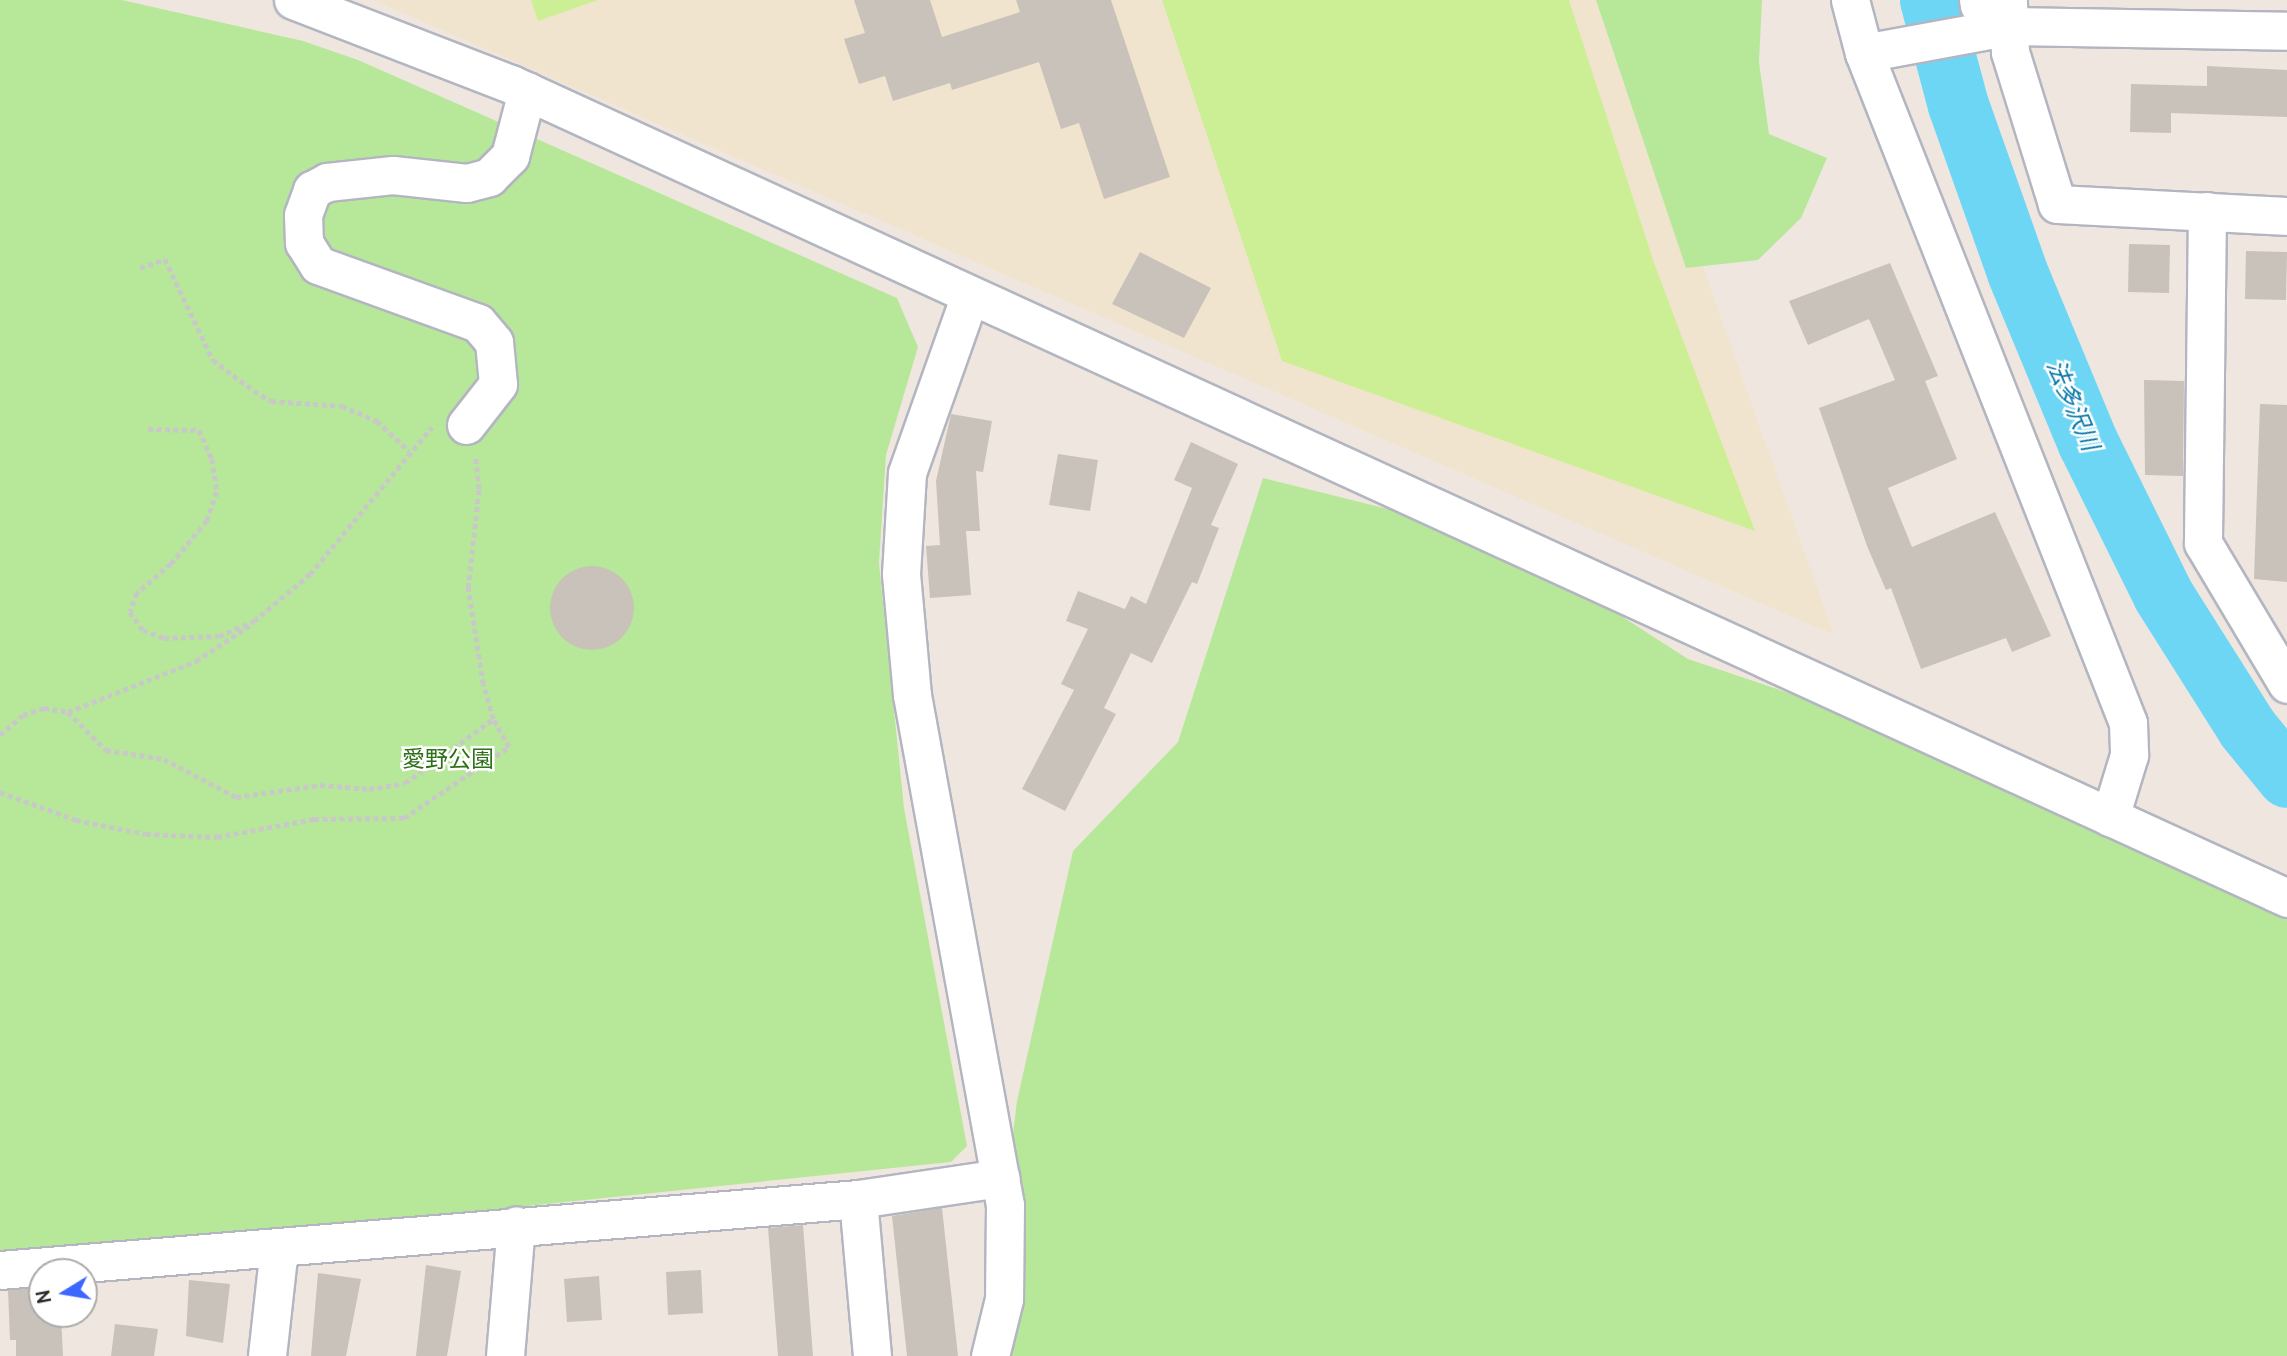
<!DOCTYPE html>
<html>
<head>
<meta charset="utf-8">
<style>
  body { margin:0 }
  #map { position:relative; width:2287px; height:1356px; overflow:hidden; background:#efe7df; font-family:Cabin,"Noto Sans JP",sans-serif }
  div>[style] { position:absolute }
  .education>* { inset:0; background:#f1e4ce }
  .green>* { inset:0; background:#b7e899 }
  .pitch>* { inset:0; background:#ccef95 }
  .river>* { height:61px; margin:-30.5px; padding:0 30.5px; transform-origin:30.5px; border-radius:30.5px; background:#6ed6f5 }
  .building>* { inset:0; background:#c8c2ba }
  .round { border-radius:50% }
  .path>* { height:4.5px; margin-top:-2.25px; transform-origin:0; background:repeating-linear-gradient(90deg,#c8c8c8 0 5px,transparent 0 8.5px) }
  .roads { filter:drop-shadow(2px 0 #b3b6c1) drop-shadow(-2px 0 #b3b6c1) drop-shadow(0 2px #b3b6c1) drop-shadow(0 -2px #b3b6c1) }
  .minor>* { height:37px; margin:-18.5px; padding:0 18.5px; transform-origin:18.5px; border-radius:18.5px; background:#fff }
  span { translate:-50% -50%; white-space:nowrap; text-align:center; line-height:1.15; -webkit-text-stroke:5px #fff; paint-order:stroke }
  .park-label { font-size:23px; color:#2d7017 }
  .water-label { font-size:24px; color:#0776a7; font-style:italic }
  .north { position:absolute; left:28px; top:1258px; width:70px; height:70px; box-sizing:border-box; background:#fff; border:2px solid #ababab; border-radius:50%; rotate:259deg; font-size:19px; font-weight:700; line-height:28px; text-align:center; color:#2d2d2d }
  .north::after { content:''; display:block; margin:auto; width:24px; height:32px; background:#3c68ff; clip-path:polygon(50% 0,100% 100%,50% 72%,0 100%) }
</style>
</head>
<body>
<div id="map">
  <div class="education">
    <i style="clip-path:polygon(373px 0,1608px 0,1834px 635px)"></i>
  </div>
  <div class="green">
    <i style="clip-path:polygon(0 0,122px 0,303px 41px,358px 60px,897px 298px,918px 347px,886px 455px,879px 563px,904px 808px,967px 1146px,951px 1162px,344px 1225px,0 1252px)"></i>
    <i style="clip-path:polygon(1596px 0,1762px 0,1759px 62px,1769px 134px,1827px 158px,1801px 218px,1758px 260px,1686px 268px)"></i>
    <i style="clip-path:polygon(1263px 478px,1497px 536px,1688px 659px,1984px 759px,2287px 903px,2287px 1356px,986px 1356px,1017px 1101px,1073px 851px,1178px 742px)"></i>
  </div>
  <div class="pitch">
    <i style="clip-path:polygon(531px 0,598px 0,538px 21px)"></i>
    <i style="clip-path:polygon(1162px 0,1569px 0,1654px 263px,1755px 531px,1282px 361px)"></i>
  </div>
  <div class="river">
    <i style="left:1930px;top:0;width:109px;rotate:75.1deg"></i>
    <i style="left:1958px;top:105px;width:177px;rotate:70.5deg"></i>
    <i style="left:2017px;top:272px;width:185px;rotate:67.5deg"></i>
    <i style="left:2088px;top:443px;width:169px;rotate:63.7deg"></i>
    <i style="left:2163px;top:595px;width:157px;rotate:57.7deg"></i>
    <i style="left:2247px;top:728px;width:63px;rotate:50.8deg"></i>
  </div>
  <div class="building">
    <i style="clip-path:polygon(854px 0,930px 0,942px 37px,1020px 12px,1016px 0,1111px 0,1170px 177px,1104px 199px,1079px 123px,1061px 129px,1039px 62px,952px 90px,950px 83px,893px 101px,885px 76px,859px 84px,844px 39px,865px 33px)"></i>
    <i style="clip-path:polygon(2207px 66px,2287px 70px,2287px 117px,2171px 113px,2171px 133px,2130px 132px,2131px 84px,2207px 86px)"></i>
    <i style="clip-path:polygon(2129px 244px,2170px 245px,2169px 293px,2128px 292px)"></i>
    <i style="clip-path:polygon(2246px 251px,2287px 252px,2286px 300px,2245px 299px)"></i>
    <i style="clip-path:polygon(1140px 252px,1211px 288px,1184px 338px,1112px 304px)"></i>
    <i style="clip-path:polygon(1890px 263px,1938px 376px,1925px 381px,1957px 459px,1888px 488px,1912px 547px,1995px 512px,2051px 636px,2012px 652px,2006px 638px,1921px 669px,1891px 588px,1886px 590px,1867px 546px,1819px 408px,1895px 380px,1869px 319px,1808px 345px,1789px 301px)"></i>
    <i style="clip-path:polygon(2144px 380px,2184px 381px,2183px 476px,2145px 475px)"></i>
    <i style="clip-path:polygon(2260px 404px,2287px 405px,2287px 582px,2254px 579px)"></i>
    <i style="clip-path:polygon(951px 414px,992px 421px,983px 472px,976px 471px,980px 531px,966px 531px,971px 595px,930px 598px,926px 546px,940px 545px,936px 481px)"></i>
    <i style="clip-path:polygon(1191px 442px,1238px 464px,1211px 525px,1219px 528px,1197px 584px,1192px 582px,1152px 663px,1131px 653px,1104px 708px,1116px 714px,1065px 811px,1022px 789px,1074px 690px,1061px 684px,1088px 629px,1066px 621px,1078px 591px,1125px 609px,1131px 596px,1146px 604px,1192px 488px,1174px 480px)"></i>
    <i style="clip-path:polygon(1058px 454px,1098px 460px,1090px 511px,1049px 505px)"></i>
    <i class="round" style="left:550px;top:566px;width:84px;height:84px"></i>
    <i style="clip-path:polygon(942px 1208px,958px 1356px,907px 1356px,892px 1216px)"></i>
    <i style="clip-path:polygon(803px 1225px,813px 1356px,778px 1356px,768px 1228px)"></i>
    <i style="clip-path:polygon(426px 1265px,461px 1271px,447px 1356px,416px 1356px)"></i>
    <i style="clip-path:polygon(701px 1270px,703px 1313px,668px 1315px,666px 1272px)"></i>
    <i style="clip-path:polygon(318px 1273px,361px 1279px,346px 1356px,311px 1356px)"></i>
    <i style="clip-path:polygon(599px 1276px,602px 1320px,567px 1322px,564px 1279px)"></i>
    <i style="clip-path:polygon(189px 1280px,230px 1284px,223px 1343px,186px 1336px)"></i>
    <i style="clip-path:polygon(42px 1288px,42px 1314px,61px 1314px,63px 1356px,16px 1356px,16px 1340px,10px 1340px,8px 1290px)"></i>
    <i style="clip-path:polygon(115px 1324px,158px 1329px,154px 1356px,111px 1356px)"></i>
  </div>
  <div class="path">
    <i style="left:140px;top:268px;width:27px;rotate:-20deg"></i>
    <i style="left:165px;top:259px;width:112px;rotate:64.6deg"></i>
    <i style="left:213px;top:360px;width:51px;rotate:37.1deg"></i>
    <i style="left:254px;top:391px;width:20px;rotate:30deg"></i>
    <i style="left:271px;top:401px;width:71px;rotate:4deg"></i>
    <i style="left:342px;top:406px;width:38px;rotate:23deg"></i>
    <i style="left:377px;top:421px;width:44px;rotate:43.2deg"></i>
    <i style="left:148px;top:429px;width:51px;rotate:1.1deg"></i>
    <i style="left:199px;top:430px;width:32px;rotate:66deg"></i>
    <i style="left:212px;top:459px;width:33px;rotate:81deg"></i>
    <i style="left:217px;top:492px;width:31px;rotate:109deg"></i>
    <i style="left:207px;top:521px;width:56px;rotate:129.9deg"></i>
    <i style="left:171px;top:564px;width:45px;rotate:139.5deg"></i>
    <i style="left:137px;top:593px;width:20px;rotate:110deg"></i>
    <i style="left:130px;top:612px;width:22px;rotate:54deg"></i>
    <i style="left:143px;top:630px;width:22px;rotate:21deg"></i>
    <i style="left:164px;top:638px;width:55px;rotate:-2.1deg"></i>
    <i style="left:219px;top:636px;width:38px;rotate:-23deg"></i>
    <i style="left:254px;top:621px;width:73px;rotate:-40deg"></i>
    <i style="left:310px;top:574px;width:191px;rotate:-50.3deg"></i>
    <i style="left:68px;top:712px;width:138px;rotate:-21.7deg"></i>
    <i style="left:196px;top:661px;width:64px;rotate:-33.4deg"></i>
    <i style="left:0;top:735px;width:30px;rotate:-41deg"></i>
    <i style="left:23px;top:715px;width:22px;rotate:-18deg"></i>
    <i style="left:44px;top:708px;width:24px;rotate:9deg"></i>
    <i style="left:68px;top:712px;width:54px;rotate:45deg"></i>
    <i style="left:106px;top:750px;width:59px;rotate:8.8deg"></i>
    <i style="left:164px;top:759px;width:81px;rotate:27.8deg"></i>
    <i style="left:236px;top:797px;width:85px;rotate:-8.1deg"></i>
    <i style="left:320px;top:785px;width:49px;rotate:4.7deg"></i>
    <i style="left:369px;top:789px;width:36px;rotate:-9deg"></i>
    <i style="left:405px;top:783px;width:109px;rotate:-36deg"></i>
    <i style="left:0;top:792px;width:81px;rotate:20.2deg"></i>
    <i style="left:76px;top:820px;width:71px;rotate:11.3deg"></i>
    <i style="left:146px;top:834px;width:71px;rotate:2.4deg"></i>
    <i style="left:217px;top:837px;width:99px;rotate:-10.5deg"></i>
    <i style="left:314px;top:819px;width:90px;rotate:-0.6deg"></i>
    <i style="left:404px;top:818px;width:127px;rotate:-34.1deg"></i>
    <i style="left:509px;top:747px;width:32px;rotate:-120deg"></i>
    <i style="left:493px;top:719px;width:36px;rotate:-106deg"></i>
    <i style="left:483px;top:684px;width:97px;rotate:-98.9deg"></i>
    <i style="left:468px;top:588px;width:100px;rotate:-83.7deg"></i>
    <i style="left:479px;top:489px;width:31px;rotate:-97deg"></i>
  </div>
  <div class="roads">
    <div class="minor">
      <i style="left:293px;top:0;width:234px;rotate:21.1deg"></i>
      <i style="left:511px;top:84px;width:1954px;rotate:24.62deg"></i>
      <i style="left:1850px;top:0;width:55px;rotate:75.2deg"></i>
      <i style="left:1864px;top:53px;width:720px;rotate:68.49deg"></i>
      <i style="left:2128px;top:723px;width:32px;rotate:88deg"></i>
      <i style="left:2129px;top:755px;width:65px;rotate:107deg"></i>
      <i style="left:1978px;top:0;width:5px;rotate:79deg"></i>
      <i style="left:1979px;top:5px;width:29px;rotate:-4deg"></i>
      <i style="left:2008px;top:3px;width:49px;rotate:87.7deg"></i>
      <i style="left:2010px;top:52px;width:159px;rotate:72.8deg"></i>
      <i style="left:2057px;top:204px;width:230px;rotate:3deg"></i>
      <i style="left:1864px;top:53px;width:149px;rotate:-10.4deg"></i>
      <i style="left:2011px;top:26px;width:276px;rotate:1deg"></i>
      <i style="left:2207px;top:211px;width:332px;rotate:90.7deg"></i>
      <i style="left:2203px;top:543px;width:164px;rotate:59.2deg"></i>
      <i style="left:970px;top:295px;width:189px;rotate:109.5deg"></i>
      <i style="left:907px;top:473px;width:101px;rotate:93.4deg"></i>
      <i style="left:901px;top:574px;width:121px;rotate:84.8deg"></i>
      <i style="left:912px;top:695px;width:518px;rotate:79.67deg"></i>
      <i style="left:1005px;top:1205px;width:94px;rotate:90.6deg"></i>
      <i style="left:1004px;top:1299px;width:59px;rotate:103.8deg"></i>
      <i style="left:466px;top:425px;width:52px;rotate:-52deg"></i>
      <i style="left:498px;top:384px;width:42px;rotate:-95.4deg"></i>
      <i style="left:494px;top:342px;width:25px;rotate:-130deg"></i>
      <i style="left:478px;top:323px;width:170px;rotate:-160.1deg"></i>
      <i style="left:318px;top:265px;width:26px;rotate:-122deg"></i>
      <i style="left:304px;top:243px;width:28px;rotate:-92deg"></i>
      <i style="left:303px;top:215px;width:27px;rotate:-70deg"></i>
      <i style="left:312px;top:190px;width:17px;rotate:-28deg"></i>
      <i style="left:327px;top:182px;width:66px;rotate:-6.1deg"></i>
      <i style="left:393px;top:175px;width:74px;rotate:6.2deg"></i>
      <i style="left:467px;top:183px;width:23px;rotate:-15deg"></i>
      <i style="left:489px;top:177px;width:30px;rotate:-45deg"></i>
      <i style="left:510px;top:156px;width:67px;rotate:-75.3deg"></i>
      <i style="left:858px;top:1199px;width:158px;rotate:84.9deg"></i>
      <i style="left:0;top:1270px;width:861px;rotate:-4.73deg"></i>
      <i style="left:858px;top:1199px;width:144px;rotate:-8.4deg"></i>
      <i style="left:267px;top:1356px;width:109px;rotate:-83.7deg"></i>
      <i style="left:505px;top:1356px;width:131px;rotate:-85.2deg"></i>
    </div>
  </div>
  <div class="park-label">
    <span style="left:448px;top:759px">愛野公園</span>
  </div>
  <div class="water-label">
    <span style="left:2073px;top:405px;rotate:67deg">法多沢川</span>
  </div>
  <div class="north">N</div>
</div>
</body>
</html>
